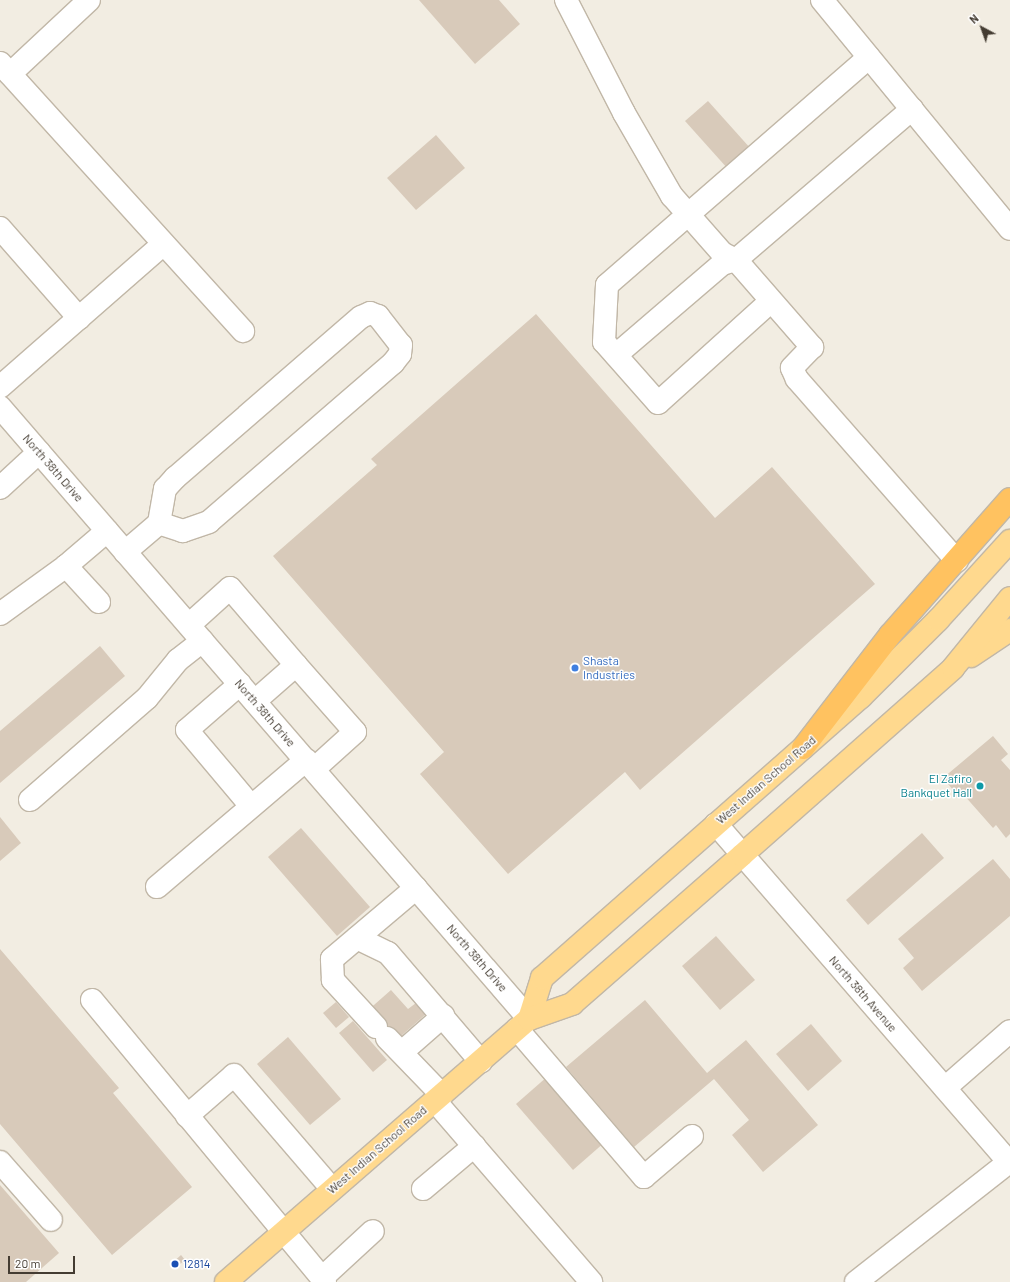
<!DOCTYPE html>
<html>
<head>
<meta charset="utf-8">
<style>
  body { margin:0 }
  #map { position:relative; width:1010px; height:1282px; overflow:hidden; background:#f2ede2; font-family:Barlow,sans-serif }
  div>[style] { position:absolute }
  .building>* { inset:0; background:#d8caba }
  .roads { filter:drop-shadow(1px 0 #c1b7a7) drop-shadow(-1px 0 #c1b7a7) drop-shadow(0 1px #c1b7a7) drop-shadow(0 -1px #c1b7a7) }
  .minor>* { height:22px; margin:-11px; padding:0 11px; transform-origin:11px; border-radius:11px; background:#fff }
  .major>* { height:22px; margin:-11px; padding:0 11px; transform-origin:11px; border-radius:11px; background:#ffd98e }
  .highway>* { height:22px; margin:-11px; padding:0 11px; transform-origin:11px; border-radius:11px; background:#ffc260 }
  .dots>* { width:11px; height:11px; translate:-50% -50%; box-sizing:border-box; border:2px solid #fff; border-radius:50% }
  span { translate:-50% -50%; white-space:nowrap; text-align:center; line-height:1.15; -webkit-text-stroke:3px #fff; paint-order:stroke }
  .street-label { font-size:12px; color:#443c32 }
  .shop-label { font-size:12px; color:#366cbe }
  .left { translate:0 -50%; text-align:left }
  .culture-label { font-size:12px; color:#0d838f }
  .right { translate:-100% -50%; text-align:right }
  .transit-label { font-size:12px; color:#164399 }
  .north { position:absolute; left:962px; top:8px; width:40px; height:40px; -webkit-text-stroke:3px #fff; paint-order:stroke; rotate:319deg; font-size:11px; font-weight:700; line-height:16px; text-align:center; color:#443c32 }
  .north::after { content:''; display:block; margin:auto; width:14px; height:18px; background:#443c32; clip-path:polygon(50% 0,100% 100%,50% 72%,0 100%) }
  .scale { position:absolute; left:8px; top:1256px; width:67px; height:18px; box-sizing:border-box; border:2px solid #443c32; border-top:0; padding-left:5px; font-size:12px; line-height:14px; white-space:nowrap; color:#443c32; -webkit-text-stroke:3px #fff; paint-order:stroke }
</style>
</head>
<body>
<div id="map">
  <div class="building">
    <i style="clip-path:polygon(419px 0,499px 0,520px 24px,475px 64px)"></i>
    <i style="clip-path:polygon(708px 101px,751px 149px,728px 169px,685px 121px)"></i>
    <i style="clip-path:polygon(436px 135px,465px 168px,416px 210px,387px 178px)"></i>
    <i style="clip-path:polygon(536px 314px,715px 518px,772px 467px,875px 584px,640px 790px,625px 772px,508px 874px,420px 774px,444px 752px,273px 556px,377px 465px,371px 459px)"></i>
    <i style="clip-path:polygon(100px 646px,125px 676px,0 783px,0 731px)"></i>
    <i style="clip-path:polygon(993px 736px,1008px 754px,1001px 760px,1010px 770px,1010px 834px,1006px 838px,996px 825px,993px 828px,963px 794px,959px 797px,943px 778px)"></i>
    <i style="clip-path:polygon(0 817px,21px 843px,0 861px)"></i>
    <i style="clip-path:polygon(301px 828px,370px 907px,337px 936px,268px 857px)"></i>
    <i style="clip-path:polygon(922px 833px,944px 858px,868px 925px,846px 900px)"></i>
    <i style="clip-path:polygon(993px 859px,1010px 879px,1010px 916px,922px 991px,903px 968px,914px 958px,898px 939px)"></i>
    <i style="clip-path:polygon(716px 936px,755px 980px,720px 1010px,682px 966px)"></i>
    <i style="clip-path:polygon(0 949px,119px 1088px,113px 1093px,192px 1187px,112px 1255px,0 1124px)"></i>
    <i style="clip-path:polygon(391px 990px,408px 1009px,416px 1003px,426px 1014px,393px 1043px,366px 1012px)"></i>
    <i style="clip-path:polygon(645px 1000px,707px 1073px,746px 1040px,818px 1125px,763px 1172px,732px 1135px,749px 1120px,714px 1079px,634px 1147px,566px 1067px)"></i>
    <i style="clip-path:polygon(336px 1002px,349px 1017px,336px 1028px,323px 1013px)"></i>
    <i style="clip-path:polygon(353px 1021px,387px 1060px,373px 1072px,339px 1033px)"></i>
    <i style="clip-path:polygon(811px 1024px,842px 1061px,808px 1091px,776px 1054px)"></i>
    <i style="clip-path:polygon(288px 1037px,341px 1099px,310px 1125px,257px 1064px)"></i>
    <i style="clip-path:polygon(548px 1076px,605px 1142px,573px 1170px,516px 1104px)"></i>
    <i style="clip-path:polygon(0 1185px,59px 1253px,26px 1282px,0 1282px)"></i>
    <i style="clip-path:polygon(181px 1255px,185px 1260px,177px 1267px,170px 1265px)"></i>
  </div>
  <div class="roads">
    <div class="minor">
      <i style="left:566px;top:0;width:127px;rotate:62.8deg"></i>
      <i style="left:624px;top:113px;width:96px;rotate:60deg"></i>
      <i style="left:672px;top:196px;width:76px;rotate:48.7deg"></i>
      <i style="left:722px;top:253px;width:16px;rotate:27deg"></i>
      <i style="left:822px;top:0;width:296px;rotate:50.6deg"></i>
      <i style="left:0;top:63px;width:362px;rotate:47.8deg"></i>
      <i style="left:10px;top:74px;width:108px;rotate:-43.1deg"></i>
      <i style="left:912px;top:109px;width:232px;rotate:139.4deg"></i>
      <i style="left:736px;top:260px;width:116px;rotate:48.9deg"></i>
      <i style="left:812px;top:347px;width:29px;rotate:134deg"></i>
      <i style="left:792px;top:368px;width:12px;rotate:66deg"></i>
      <i style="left:797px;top:379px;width:242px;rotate:48.7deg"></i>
      <i style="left:0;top:228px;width:120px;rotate:48.7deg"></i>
      <i style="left:771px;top:301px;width:152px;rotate:137.9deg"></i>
      <i style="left:658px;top:403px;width:81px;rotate:-131.5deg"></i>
      <i style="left:604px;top:342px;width:57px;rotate:-87deg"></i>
      <i style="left:607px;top:285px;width:347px;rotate:-41deg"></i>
      <i style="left:616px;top:355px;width:140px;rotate:-40.6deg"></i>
      <i style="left:722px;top:264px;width:15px;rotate:-16deg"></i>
      <i style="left:0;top:387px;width:215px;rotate:-41.2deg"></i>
      <i style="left:0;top:407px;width:809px;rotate:49.16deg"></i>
      <i style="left:0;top:488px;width:53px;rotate:-42.7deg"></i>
      <i style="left:125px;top:552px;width:45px;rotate:-40.5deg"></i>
      <i style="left:159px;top:523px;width:35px;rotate:-80deg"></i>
      <i style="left:165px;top:489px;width:15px;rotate:-48deg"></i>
      <i style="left:175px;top:478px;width:246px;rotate:-40.9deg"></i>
      <i style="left:361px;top:317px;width:10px;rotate:-24deg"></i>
      <i style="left:370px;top:313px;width:9px;rotate:21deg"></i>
      <i style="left:378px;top:316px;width:37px;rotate:52deg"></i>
      <i style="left:401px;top:345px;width:9px;rotate:96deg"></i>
      <i style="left:400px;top:354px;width:11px;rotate:128deg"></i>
      <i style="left:393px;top:363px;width:243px;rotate:139.2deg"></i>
      <i style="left:209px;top:522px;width:28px;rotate:161deg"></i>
      <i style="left:183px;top:531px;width:25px;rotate:-162deg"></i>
      <i style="left:99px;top:602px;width:49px;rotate:-132.5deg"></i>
      <i style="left:66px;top:566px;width:54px;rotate:-40.5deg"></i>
      <i style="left:0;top:614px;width:82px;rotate:-36deg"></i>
      <i style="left:189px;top:625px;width:55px;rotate:-42.1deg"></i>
      <i style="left:230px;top:588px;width:101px;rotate:49.4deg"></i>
      <i style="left:296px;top:665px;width:55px;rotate:138.7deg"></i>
      <i style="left:296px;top:665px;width:89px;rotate:48.6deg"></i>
      <i style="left:355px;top:732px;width:55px;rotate:137.9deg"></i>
      <i style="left:240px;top:684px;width:70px;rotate:139deg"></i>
      <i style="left:187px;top:730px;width:99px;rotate:49.9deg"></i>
      <i style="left:30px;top:800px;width:155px;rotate:-41.1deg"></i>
      <i style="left:147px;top:698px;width:49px;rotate:-50.8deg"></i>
      <i style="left:178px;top:660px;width:31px;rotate:-38deg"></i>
      <i style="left:716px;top:824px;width:449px;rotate:49.1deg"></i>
      <i style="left:157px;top:887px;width:196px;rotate:-40.4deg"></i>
      <i style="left:357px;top:938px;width:34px;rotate:26deg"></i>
      <i style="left:388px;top:953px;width:143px;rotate:49.5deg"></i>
      <i style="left:92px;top:1000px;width:361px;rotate:50.4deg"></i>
      <i style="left:376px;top:1027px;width:64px;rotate:-132.5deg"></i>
      <i style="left:333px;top:980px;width:21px;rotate:-93deg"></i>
      <i style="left:332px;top:959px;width:110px;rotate:-40.2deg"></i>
      <i style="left:517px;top:1029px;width:195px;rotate:49.4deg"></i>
      <i style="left:644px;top:1177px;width:63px;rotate:-40.5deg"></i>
      <i style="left:387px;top:1038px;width:79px;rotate:46deg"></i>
      <i style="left:402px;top:1052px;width:55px;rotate:-41.3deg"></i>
      <i style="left:945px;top:1088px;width:86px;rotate:-41.2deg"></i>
      <i style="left:435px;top:1101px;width:239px;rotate:49.2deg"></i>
      <i style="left:187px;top:1116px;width:62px;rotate:-41.1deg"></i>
      <i style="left:234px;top:1075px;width:150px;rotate:49.3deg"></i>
      <i style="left:0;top:1162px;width:77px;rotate:48.7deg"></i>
      <i style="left:423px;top:1189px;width:67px;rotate:-40.1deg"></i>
      <i style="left:325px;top:1282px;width:5px;rotate:-127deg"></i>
      <i style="left:322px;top:1278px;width:69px;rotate:-42.7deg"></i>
      <i style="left:856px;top:1282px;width:194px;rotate:-38.1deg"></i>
    </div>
    <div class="major">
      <i style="left:971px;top:656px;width:47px;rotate:-33.7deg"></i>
      <i style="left:529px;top:1019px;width:43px;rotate:-72.4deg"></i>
      <i style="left:542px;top:978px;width:425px;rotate:-41.4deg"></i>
      <i style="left:861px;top:697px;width:109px;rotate:-45deg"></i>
      <i style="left:938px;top:620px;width:107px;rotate:-47.7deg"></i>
      <i style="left:226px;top:1282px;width:401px;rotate:-41deg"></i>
      <i style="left:529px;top:1019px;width:46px;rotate:-19.2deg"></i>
      <i style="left:572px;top:1004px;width:226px;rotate:-41.2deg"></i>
      <i style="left:742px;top:855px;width:282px;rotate:-41.5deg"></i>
      <i style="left:953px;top:668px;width:90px;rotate:-50.8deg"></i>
    </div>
    <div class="highway">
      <i style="left:803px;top:748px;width:143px;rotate:-52.4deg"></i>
      <i style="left:890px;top:635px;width:181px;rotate:-48.6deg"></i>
    </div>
  </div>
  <div class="dots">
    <i style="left:575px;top:668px;background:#3f7fe0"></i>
    <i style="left:980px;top:786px;background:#0f9aa8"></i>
    <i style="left:175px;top:1264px;background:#1a4fb4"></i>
  </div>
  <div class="street-label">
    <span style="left:53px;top:468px;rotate:49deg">North 38th Drive</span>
    <span style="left:265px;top:713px;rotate:49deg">North 38th Drive</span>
    <span style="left:766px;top:780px;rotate:-41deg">West Indian School Road</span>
    <span style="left:477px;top:958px;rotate:49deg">North 38th Drive</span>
    <span style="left:863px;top:994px;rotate:49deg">North 38th Avenue</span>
    <span style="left:377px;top:1150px;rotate:-41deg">West Indian School Road</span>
  </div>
  <div class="shop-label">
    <span class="left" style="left:583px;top:668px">Shasta<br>Industries</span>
  </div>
  <div class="culture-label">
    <span class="right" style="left:972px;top:786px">El Zafiro<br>Bankquet Hall</span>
  </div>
  <div class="transit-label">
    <span class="left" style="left:183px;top:1264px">12814</span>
  </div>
  <div class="north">N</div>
  <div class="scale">20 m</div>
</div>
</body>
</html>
